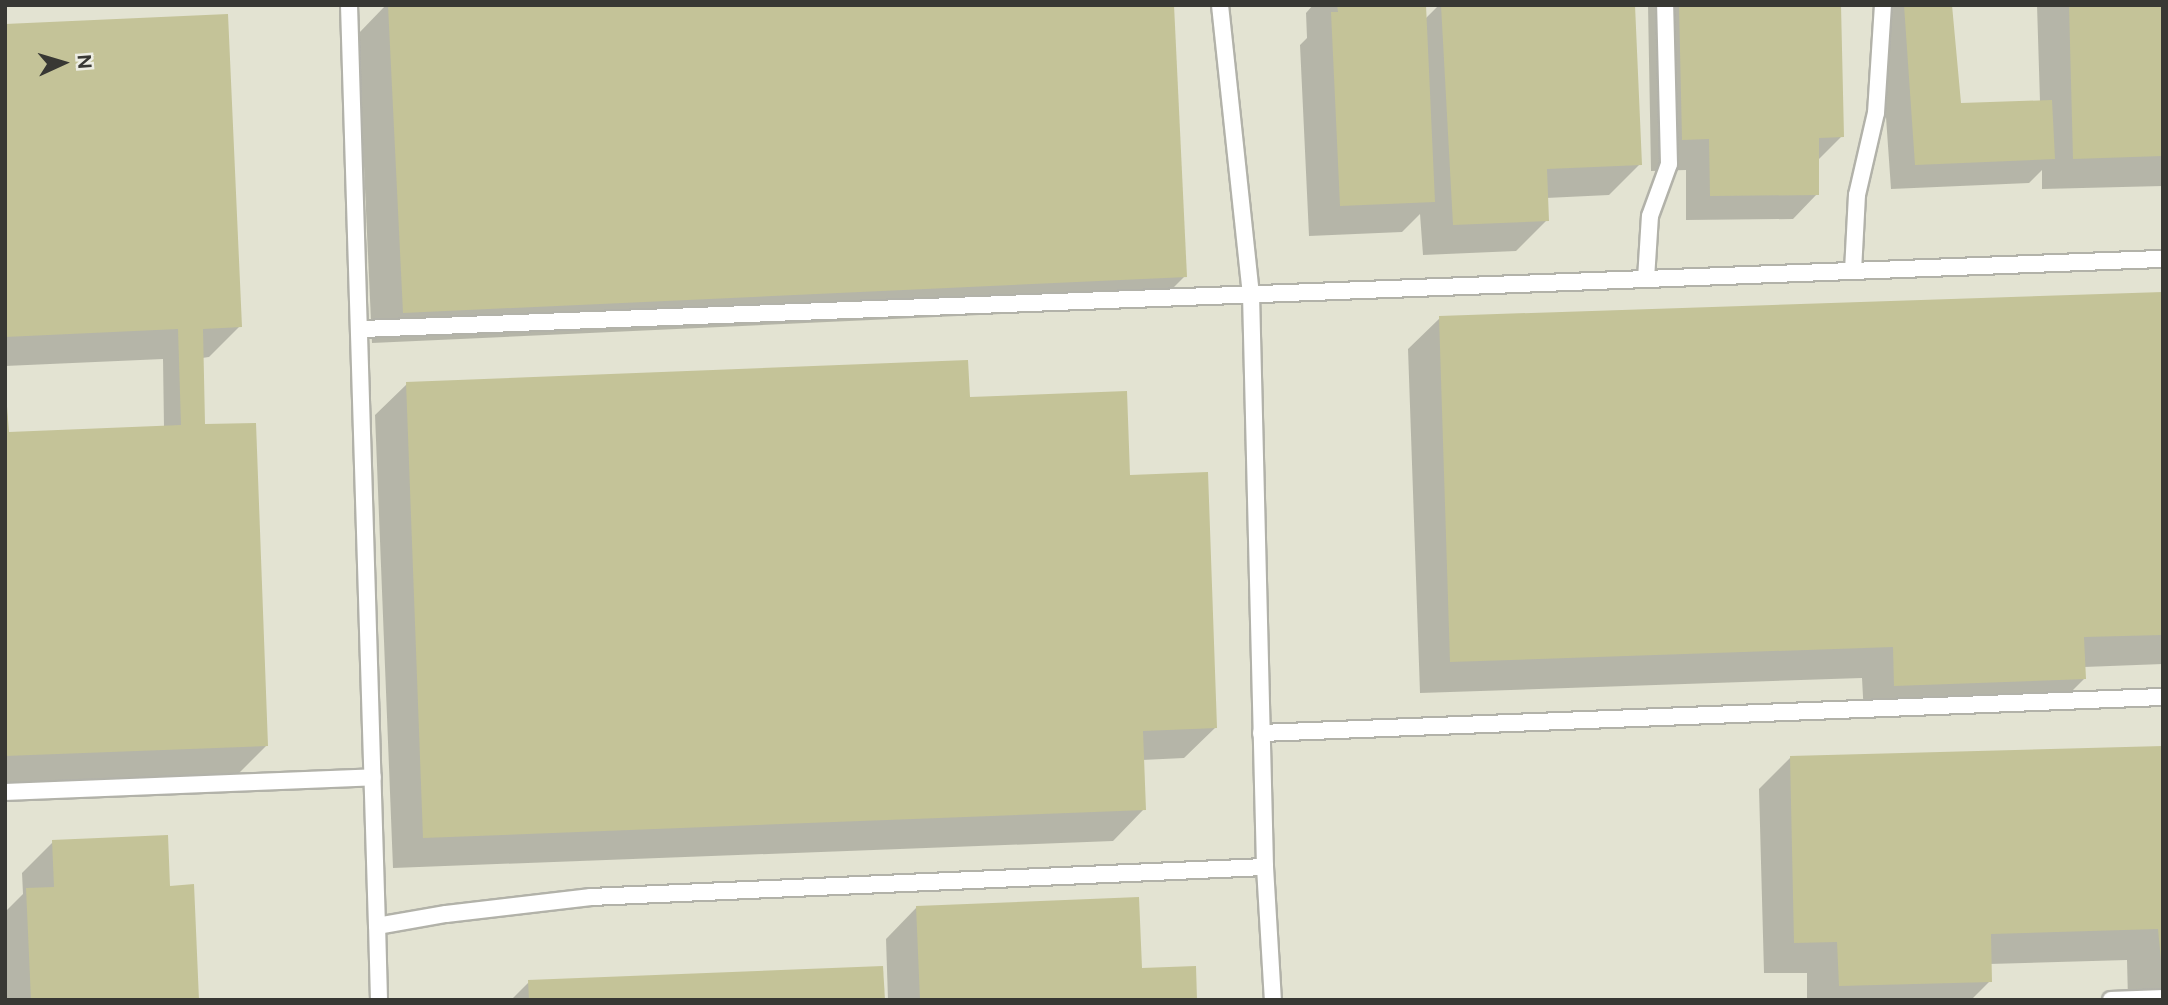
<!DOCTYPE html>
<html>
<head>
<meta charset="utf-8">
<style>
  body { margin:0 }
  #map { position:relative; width:2168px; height:1005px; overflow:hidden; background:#edede3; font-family:Figtree,sans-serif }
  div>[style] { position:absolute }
  .built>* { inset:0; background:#e3e3d2 }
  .shadow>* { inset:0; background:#0003 }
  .building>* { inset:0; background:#c4c398 }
  .roads { filter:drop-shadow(2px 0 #b2b2a9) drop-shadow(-2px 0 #b2b2a9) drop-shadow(0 2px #b2b2a9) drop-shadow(0 -2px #b2b2a9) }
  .service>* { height:16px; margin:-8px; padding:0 8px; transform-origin:8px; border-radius:8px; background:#fff }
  span { translate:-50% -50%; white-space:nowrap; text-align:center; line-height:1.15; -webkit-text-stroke:6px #edede3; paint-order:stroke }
  .frame { position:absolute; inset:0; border:7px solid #383834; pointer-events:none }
  .north { position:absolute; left:28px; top:28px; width:70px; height:70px; -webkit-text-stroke:5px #edede3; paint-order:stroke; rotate:86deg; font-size:19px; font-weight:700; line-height:28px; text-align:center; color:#383834 }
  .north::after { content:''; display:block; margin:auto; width:24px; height:32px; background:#383834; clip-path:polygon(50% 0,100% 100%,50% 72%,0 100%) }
</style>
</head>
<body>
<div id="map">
  <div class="built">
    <i style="clip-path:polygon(5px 5px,2163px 5px,2163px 1000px,5px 1000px)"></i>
  </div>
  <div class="shadow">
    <i style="clip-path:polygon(386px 5px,1172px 5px,1185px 276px,1154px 307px,372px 343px,358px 34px)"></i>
    <i style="clip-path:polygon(1313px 5px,1425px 5px,1425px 19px,1439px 5px,1633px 5px,1640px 164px,1609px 195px,1546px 198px,1547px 220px,1516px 251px,1423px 255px,1420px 214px,1402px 232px,1309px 236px,1300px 45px,1307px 38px,1306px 13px)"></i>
    <i style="clip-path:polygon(1648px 5px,1839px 5px,1842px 136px,1817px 161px,1817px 194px,1793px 219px,1686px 220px,1686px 170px,1651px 171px)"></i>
    <i style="clip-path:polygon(1891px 5px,1950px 5px,1959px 105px,2040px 102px,2037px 5px,2163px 5px,2163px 186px,2042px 189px,2042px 170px,2029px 183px,1891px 189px,1879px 17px)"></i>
    <i style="clip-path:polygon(5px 25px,240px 326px,209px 357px,202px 358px,203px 426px,266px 746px,235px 777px,5px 786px,5px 370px,8px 434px,164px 428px,163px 359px,5px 366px)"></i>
    <i style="clip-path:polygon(2163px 294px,2163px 664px,2084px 667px,2084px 679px,2053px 710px,1864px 716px,1862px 678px,1420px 693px,1408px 349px,1440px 318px)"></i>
    <i style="clip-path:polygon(407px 384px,1128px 477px,1216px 727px,1184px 758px,1142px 760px,1144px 809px,1113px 841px,393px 868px,375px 415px)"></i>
    <i style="clip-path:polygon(2163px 748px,2163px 1000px,2128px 1000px,2127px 960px,1989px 964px,1990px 981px,1971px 1000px,1807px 1000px,1807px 973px,1764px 973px,1759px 789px,1790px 758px)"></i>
    <i style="clip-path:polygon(53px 842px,168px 887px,197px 1000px,5px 1000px,5px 912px,23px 894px,22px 873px)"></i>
    <i style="clip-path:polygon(917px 907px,1140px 970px,1195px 1000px,888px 1000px,886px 939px)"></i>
    <i style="clip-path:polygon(529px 982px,883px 1000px,511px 1000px)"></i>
  </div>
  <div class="building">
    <i style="clip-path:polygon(388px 5px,1174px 5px,1187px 277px,403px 313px)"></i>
    <i style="clip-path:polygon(1337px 5px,1426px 5px,1435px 202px,1340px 206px,1331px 12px,1338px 12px)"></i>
    <i style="clip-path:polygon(1441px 5px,1635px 5px,1642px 165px,1547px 169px,1549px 221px,1453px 225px)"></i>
    <i style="clip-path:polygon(1679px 5px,1841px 5px,1844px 137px,1819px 138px,1819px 195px,1710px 196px,1709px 139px,1682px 140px)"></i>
    <i style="clip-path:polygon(1904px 5px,1952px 5px,1961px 103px,2052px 100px,2055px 159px,1915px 165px)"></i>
    <i style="clip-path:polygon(2069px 5px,2163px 5px,2163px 156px,2073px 159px)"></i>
    <i style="clip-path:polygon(228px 14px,242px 327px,203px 329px,205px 424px,256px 423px,268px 746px,5px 756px,5px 380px,9px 432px,181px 425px,178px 329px,5px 337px,5px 24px)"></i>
    <i style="clip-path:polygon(2163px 292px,2163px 635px,2084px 637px,2086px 679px,1894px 686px,1893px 647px,1450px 662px,1439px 316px)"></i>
    <i style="clip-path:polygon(968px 360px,970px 397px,1127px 391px,1130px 475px,1208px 472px,1217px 728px,1143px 731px,1146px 810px,423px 838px,406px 382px)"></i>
    <i style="clip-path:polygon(2163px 746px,2163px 982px,2158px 929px,1991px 934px,1992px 982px,1839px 986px,1837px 942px,1794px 943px,1790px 756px)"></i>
    <i style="clip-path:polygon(168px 835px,170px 886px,194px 884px,199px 1000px,31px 1000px,26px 888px,54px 887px,52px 840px)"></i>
    <i style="clip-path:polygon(1139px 897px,1142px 968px,1196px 966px,1197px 1000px,920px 1000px,916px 906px)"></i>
    <i style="clip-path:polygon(883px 966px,885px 1000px,529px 1000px,528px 980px)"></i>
  </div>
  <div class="roads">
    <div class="service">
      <i style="left:349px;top:5px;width:921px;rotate:88.26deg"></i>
      <i style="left:1220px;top:5px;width:291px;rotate:83.9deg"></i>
      <i style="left:1251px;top:294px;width:573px;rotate:88.6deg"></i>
      <i style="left:1265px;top:867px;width:133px;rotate:86.6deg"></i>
      <i style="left:1853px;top:271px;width:76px;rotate:-87deg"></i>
      <i style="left:1857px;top:195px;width:84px;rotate:-77deg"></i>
      <i style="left:1876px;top:113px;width:108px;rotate:-86.3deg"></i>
      <i style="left:1646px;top:279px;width:63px;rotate:-86.4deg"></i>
      <i style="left:1650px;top:216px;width:55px;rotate:-69.9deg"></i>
      <i style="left:1669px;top:164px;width:159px;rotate:-91.4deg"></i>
      <i style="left:362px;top:329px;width:1802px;rotate:-2.23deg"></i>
      <i style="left:1261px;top:733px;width:903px;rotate:-2.29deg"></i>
      <i style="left:5px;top:792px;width:368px;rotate:-2.3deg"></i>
      <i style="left:379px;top:1000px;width:74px;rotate:-91.5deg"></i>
      <i style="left:377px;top:926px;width:70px;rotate:-9.9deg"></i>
      <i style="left:446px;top:914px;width:146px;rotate:-6.7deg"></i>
      <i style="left:591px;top:897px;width:675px;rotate:-2.55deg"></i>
      <i style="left:2111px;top:1000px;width:52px;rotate:-2.2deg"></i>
    </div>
  </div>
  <div class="frame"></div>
  <div class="north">N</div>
</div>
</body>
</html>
